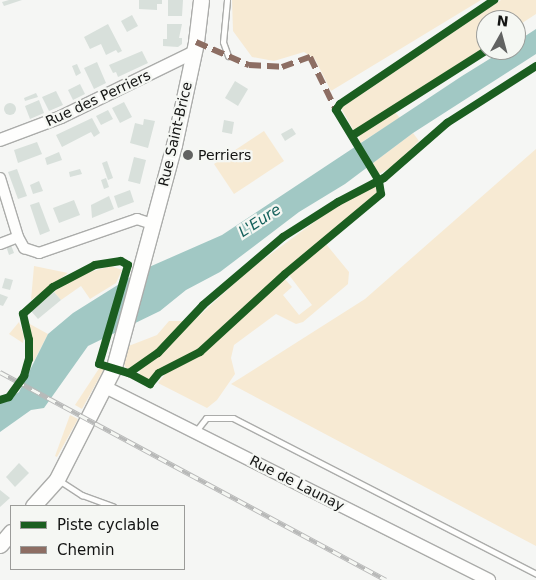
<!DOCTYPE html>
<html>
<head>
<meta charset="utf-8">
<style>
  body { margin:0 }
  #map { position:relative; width:536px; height:580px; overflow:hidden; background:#f5f6f4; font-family:"DejaVu Sans",sans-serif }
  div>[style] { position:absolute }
  .green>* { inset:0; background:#f7ead3 }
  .water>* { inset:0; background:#a1c8c4 }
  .building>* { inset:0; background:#d8e0db }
  .round { border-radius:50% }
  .roads { filter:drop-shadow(1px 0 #abacaa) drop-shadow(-1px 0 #abacaa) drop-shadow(0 1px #abacaa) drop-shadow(0 -1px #abacaa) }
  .service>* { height:5px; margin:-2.5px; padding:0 2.5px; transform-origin:2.5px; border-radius:2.5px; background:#fefefd }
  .minor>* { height:10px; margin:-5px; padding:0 5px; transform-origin:5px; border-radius:5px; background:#fefefd }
  .tertiary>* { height:12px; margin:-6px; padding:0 6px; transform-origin:6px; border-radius:6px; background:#fefefd }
  .secondary>* { height:15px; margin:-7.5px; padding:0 7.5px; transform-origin:7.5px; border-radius:7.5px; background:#fefefd }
  .rail>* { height:5px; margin-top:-2.5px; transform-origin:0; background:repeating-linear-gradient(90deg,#f5f7f3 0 9px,#b8b9b8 0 18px); box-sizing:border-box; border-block:1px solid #b8b9b8 }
  .quiet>* { height:6px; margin-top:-3px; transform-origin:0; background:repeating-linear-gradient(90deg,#8d6e63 0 12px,transparent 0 18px) }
  .cycleway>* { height:8px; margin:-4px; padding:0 4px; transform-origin:4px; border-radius:4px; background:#1b5e20 }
  .dots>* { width:14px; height:14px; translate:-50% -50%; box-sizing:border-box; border:2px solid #f5f7f3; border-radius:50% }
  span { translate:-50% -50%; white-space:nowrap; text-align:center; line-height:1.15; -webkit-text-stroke:4.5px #f5f7f3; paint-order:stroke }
  .street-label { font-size:14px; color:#131413 }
  .poi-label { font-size:14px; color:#131413 }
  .left { translate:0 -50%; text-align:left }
  .water-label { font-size:15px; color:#16625d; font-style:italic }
  .legend { position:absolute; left:10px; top:505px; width:175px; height:65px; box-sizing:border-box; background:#f5f7f3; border:1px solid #9b9c99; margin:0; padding:6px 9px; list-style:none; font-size:15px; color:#131413 }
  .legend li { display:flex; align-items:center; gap:10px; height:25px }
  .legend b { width:25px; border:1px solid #9b9c99 }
  .north { position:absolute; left:476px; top:10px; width:50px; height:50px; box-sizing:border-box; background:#f5f7f3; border:1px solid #9b9c99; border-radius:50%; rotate:7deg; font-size:14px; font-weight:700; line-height:20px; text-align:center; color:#131413 }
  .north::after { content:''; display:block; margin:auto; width:18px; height:22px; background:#626362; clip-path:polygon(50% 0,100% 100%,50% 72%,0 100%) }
</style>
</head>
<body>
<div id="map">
  <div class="green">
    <i style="clip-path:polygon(232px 0,481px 0,331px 91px,315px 59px,304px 52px,274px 61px,252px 57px,233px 31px)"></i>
    <i style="clip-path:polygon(501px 0,536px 0,536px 14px,516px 27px,516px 20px,486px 20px,486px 46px,354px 131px,341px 108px)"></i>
    <i style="clip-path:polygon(395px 112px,400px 118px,360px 143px,359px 134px)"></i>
    <i style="clip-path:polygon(264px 131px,284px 161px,234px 194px,214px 164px)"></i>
    <i style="clip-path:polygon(413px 133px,419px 141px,395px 165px,379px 174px,373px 163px)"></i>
    <i style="clip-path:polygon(536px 149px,536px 546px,231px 384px,365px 299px)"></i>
    <i style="clip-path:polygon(376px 184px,377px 194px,282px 272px,196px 351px,160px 369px,148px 382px,139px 376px,140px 370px,249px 270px,328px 212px)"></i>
    <i style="clip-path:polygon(326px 244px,349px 272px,348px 284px,303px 322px,296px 324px,276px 314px,234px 345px,231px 358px,235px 374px,217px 400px,207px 408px,158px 383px,166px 373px,202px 355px,284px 278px,292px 287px,283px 295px,299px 315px,308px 308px,312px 305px,289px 275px)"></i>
    <i style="clip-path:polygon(34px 266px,68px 273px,31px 300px)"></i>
    <i style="clip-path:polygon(111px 266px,122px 270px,116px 283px,90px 299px,81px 286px,61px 300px,54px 292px,79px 275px)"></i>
    <i style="clip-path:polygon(169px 321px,185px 321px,162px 346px,130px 369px,126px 368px,122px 361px,126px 347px,157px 335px)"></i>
    <i style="clip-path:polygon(19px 322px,24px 336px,23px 343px,9px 334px)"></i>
    <i style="clip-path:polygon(28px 323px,48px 334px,34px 361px,31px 360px)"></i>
    <i style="clip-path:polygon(100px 367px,105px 367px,82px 409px,75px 405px)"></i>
    <i style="clip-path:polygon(70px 415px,78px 419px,57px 457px,55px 456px)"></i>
  </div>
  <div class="water">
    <i style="clip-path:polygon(536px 29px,536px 54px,413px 133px,345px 184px,299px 212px,220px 272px,186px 290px,160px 311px,88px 346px,44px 408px,31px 410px,0 432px,0 404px,19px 392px,48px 334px,73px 313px,140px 271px,222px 235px,462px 76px,504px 50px,516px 50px,516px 42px)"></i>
  </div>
  <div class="building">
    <i style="clip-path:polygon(22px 0,4px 6px,2px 2px,9px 0)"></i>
    <i style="clip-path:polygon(139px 0,162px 0,162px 4px,157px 4px,157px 10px,139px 9px)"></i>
    <i style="clip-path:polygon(168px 0,183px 0,182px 16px,168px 16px)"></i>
    <i style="clip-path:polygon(132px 15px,138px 26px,127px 32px,121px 21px)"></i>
    <i style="clip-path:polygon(108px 24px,122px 51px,118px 53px,116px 50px,106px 55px,101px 44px,90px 49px,84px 37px)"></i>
    <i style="clip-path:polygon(167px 24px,182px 24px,179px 38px,182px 38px,182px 44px,178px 47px,163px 46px,163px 39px,167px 39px)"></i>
    <i style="clip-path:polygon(142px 51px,148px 63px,118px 77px,116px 72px,113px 73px,109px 65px)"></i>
    <i style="clip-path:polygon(97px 62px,106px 83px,94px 89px,84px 68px)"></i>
    <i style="clip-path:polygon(77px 64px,81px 73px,76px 76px,72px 66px)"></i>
    <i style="clip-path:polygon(235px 81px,248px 89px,238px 106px,225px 98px)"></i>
    <i style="clip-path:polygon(80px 84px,85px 94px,73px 100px,68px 90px)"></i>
    <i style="clip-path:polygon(56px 91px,63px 105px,49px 111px,42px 97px)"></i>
    <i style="clip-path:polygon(36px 93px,38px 97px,25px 101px,24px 98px)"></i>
    <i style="clip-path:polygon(39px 100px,44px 113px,30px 119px,25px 106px)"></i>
    <i style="clip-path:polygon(124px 102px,132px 117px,120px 123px,112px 108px)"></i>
    <i class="round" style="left:4px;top:103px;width:12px;height:12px"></i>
    <i style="clip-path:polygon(108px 110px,113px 119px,101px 125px,96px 116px)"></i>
    <i style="clip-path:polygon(92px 118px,100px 133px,94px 137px,91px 132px,62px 147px,56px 135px)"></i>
    <i style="clip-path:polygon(144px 119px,155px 121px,148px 148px,130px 143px,135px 123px,143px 125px)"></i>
    <i style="clip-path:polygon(224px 120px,234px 122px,232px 134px,222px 132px)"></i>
    <i style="clip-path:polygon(292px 128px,296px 134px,285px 141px,281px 134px)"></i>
    <i style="clip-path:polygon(37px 142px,42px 154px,18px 163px,14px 150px)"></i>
    <i style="clip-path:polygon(59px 152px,62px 160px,47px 165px,45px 158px)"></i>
    <i style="clip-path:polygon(134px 157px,146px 160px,140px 184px,128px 181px)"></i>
    <i style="clip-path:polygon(107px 161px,113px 178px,108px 180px,102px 163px)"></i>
    <i style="clip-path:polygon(17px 169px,27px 196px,18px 199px,8px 172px)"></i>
    <i style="clip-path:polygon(80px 169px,82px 174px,70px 177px,69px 172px)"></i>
    <i style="clip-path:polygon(106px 178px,109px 187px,104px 189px,101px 180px)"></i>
    <i style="clip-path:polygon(39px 181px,43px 191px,33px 194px,30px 185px)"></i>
    <i style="clip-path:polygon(130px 190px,134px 202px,118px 208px,114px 196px)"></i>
    <i style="clip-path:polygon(109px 196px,114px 209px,92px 218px,91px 205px)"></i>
    <i style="clip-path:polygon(74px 200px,80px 215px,59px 223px,53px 208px)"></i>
    <i style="clip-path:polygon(39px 202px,50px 231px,40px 235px,30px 205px)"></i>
    <i style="clip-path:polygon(11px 245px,14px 253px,9px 255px,6px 246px)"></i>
    <i style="clip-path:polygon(5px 278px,13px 280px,10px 290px,2px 288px)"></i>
    <i style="clip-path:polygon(54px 292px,61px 300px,38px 319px,31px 311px)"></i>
    <i style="clip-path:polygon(0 294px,8px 297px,3px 306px,0 305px)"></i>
    <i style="clip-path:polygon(19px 463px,29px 473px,15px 487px,6px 477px)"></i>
    <i style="clip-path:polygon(0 490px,10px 498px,0 507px)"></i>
  </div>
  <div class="roads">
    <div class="service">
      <i style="left:227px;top:0;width:42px;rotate:95.4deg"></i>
      <i style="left:223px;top:42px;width:15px;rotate:70deg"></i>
      <i style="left:196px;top:431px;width:16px;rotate:-52deg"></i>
      <i style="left:206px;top:418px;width:27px"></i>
      <i style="left:233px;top:418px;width:341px;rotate:27.2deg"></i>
      <i style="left:57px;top:479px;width:30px;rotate:33deg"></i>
      <i style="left:82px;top:495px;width:33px;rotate:20deg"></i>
    </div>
    <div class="minor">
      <i style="left:0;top:178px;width:62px;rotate:73deg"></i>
      <i style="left:18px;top:237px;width:13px;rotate:61deg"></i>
      <i style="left:24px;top:248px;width:16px;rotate:18deg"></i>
      <i style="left:39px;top:253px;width:104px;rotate:-19.1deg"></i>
      <i style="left:137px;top:219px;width:16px;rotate:18deg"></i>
      <i style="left:0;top:244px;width:19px;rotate:-21deg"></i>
    </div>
    <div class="tertiary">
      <i style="left:0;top:140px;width:65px;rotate:-20.7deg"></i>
      <i style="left:61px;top:117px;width:148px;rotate:-26deg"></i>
      <i style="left:105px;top:387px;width:430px;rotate:26.7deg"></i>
    </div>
    <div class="secondary">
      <i style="left:33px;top:506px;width:36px;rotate:-48deg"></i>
      <i style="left:57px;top:479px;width:126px;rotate:-63deg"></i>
      <i style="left:114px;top:367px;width:230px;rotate:-74.9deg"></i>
      <i style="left:174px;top:145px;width:105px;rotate:-77.9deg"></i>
      <i style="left:196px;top:42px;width:42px;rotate:-83.2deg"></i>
      <i style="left:0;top:545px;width:17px;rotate:-50deg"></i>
    </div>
  </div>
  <div class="rail">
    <i style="left:0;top:372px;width:438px;rotate:28.3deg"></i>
  </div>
  <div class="quiet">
    <i style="left:196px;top:42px;width:58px;rotate:23.5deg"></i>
    <i style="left:249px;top:65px;width:33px;rotate:3deg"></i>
    <i style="left:282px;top:67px;width:30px;rotate:-20deg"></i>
    <i style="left:310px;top:57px;width:59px;rotate:63.9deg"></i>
  </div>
  <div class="cycleway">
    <i style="left:353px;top:135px;width:159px;rotate:-32.4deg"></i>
    <i style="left:129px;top:373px;width:35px;rotate:-35deg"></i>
    <i style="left:158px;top:353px;width:66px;rotate:-46.8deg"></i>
    <i style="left:203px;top:305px;width:105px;rotate:-40.4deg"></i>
    <i style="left:283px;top:237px;width:65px;rotate:-32.5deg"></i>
    <i style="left:338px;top:202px;width:52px;rotate:-27.6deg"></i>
    <i style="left:384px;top:178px;width:84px;rotate:-41.1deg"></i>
    <i style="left:447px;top:123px;width:106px;rotate:-32.6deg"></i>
    <i style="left:0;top:400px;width:9px;rotate:-18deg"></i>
    <i style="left:9px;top:397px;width:26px;rotate:-54deg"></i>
    <i style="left:24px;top:376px;width:18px;rotate:-74deg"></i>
    <i style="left:29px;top:359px;width:19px;rotate:-90deg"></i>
    <i style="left:29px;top:340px;width:27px;rotate:-103deg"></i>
    <i style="left:23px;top:314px;width:40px;rotate:-42deg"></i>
    <i style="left:53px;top:287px;width:47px;rotate:-27.6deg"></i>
    <i style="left:95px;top:265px;width:26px;rotate:-9deg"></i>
    <i style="left:121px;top:261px;width:8px;rotate:30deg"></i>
    <i style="left:128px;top:265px;width:103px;rotate:106.3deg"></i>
    <i style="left:99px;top:364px;width:31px;rotate:17deg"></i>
    <i style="left:129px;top:373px;width:24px;rotate:28deg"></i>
    <i style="left:150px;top:384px;width:14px;rotate:-51deg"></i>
    <i style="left:159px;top:373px;width:46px;rotate:-27.1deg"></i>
    <i style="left:200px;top:352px;width:115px;rotate:-42.5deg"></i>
    <i style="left:285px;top:274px;width:125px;rotate:-39.8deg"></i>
    <i style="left:381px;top:194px;width:13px;rotate:-99deg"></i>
    <i style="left:379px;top:181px;width:83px;rotate:-121.2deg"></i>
    <i style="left:336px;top:110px;width:7px;rotate:-56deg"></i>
    <i style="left:340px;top:104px;width:186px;rotate:-34deg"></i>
  </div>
  <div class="dots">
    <i style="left:188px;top:155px;background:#626362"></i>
  </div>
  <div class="street-label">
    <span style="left:98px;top:98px;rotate:-25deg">Rue des Perriers</span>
    <span style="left:175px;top:134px;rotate:-77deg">Rue Saint-Brice</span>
    <span style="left:297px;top:483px;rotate:27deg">Rue de Launay</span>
  </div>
  <div class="poi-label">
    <span class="left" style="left:198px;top:155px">Perriers</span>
  </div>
  <div class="water-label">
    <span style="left:260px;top:221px;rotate:-33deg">L'Eure</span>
  </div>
  <ul class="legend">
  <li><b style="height:6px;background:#1b5e20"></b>Piste cyclable</li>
  <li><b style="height:6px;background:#8d6e63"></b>Chemin</li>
  </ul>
  <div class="north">N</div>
</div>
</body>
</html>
